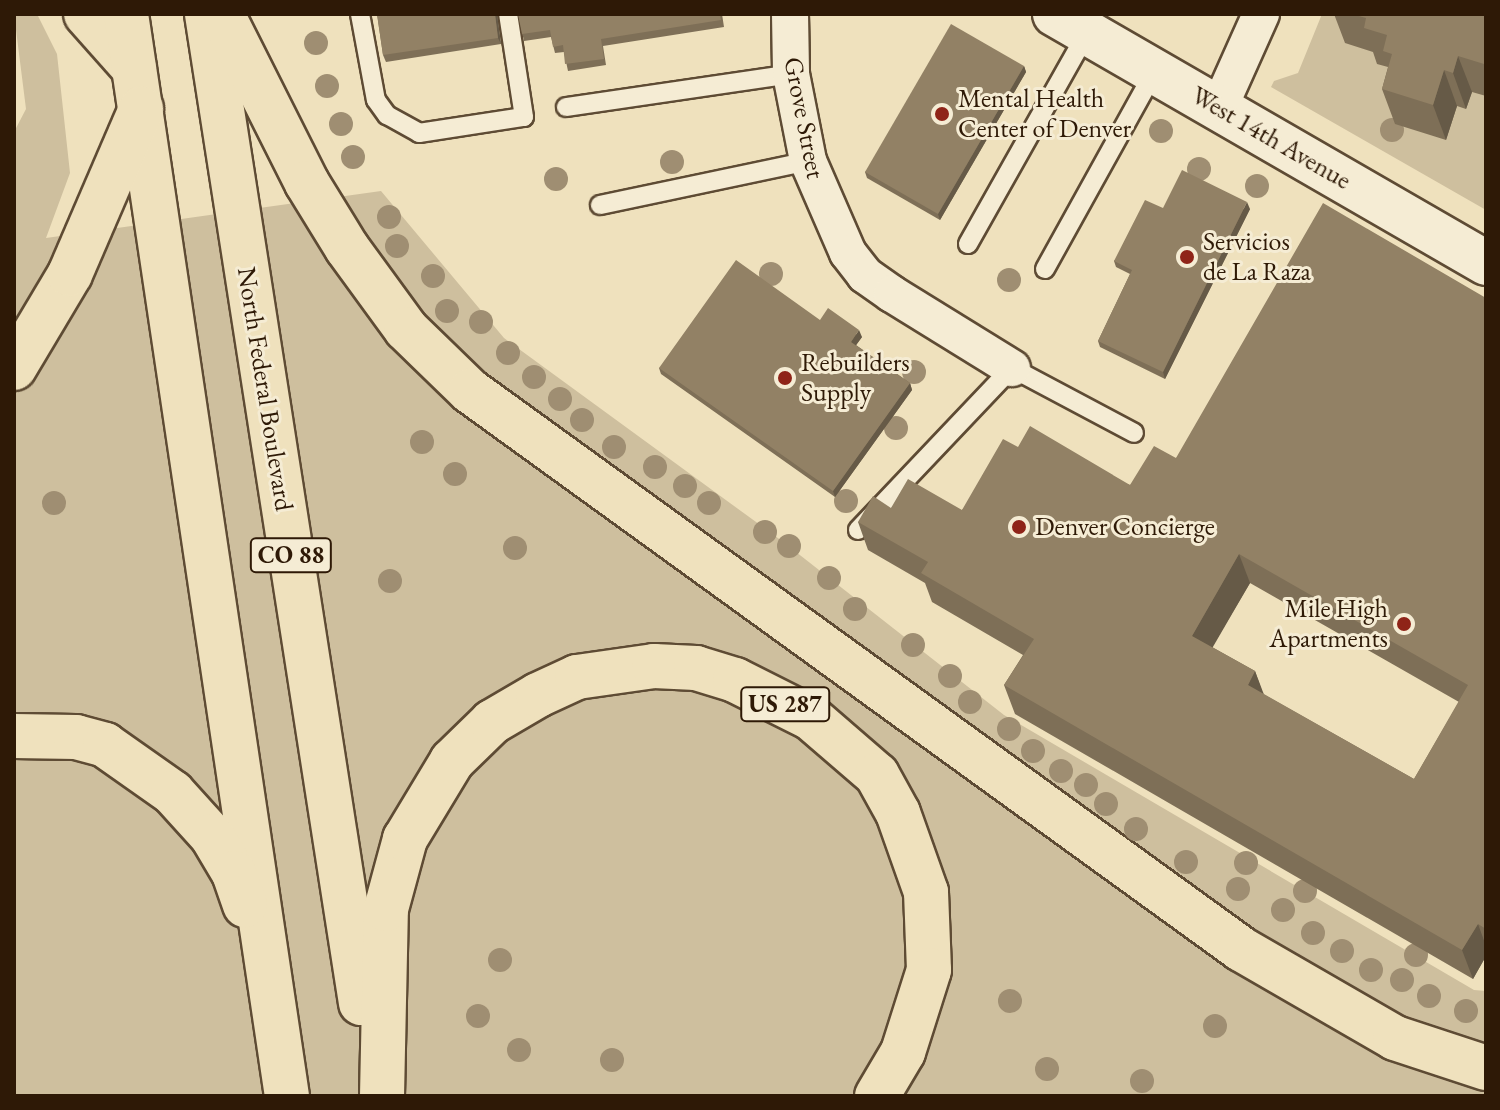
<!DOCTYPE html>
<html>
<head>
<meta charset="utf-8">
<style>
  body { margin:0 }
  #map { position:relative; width:1500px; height:1110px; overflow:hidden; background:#efe1bd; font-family:"EB Garamond",serif }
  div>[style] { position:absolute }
  .green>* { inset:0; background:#cebf9e }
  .roads { filter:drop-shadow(2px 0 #5e4b34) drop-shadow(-2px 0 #5e4b34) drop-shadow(0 2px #5e4b34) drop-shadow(0 -2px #5e4b34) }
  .service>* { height:18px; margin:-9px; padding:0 9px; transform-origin:9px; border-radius:9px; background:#f5ecd4 }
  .minor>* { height:36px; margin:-18px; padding:0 18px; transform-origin:18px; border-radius:18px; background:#f5ecd4 }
  .tertiary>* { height:44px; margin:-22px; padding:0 22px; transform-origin:22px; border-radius:22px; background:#f5ecd4 }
  .primary>* { height:44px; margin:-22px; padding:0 22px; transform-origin:22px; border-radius:22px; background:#efe1bd }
  .trees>* { width:24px; height:24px; margin:-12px; border-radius:50%; background:#9f8e72 }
  .wall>* { inset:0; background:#7e6f57 }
  .shaded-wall>* { inset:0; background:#665a47 }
  .building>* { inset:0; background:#928165 }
  .dots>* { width:22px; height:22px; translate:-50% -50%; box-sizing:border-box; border:4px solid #f5ecd4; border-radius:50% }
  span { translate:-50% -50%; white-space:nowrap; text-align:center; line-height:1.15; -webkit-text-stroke:6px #f5ecd4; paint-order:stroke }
  .shield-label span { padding:2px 6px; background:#f5ecd4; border:2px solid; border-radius:6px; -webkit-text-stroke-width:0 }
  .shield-label { font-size:24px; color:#2e1906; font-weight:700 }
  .poi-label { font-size:26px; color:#2e1906 }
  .left { translate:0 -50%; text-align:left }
  .right { translate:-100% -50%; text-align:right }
  .street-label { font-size:26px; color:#2e1906 }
  .frame { position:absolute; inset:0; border:16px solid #2e1906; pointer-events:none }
</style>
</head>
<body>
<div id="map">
  <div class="green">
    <i style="clip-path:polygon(14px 14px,37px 14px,57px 54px,70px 173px,46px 238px,381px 191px,504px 338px,782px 541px,1004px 715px,1474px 990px,1486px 991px,1486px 1096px,14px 1096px,14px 132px,26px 109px)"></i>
    <i style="clip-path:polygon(1322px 14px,1486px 14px,1486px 210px,1271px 87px,1274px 81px,1298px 73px)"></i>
  </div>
  <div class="roads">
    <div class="service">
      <i style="left:360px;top:14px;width:87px;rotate:79.5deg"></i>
      <i style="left:376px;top:100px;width:19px;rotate:54deg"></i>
      <i style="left:387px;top:115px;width:37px;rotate:29deg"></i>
      <i style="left:419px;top:133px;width:106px;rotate:-8.7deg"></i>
      <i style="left:524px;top:117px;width:104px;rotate:-98.8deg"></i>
      <i style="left:566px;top:107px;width:227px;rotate:-8.3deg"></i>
      <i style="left:600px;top:205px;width:213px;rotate:-11.9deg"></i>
      <i style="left:968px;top:244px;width:242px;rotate:-60.6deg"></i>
      <i style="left:1045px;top:269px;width:225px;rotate:-61deg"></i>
      <i style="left:858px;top:530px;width:224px;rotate:-46.5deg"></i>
      <i style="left:1012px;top:368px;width:138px;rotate:28deg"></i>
    </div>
    <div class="minor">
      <i style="left:790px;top:14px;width:60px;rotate:89deg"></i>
      <i style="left:791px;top:74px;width:89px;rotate:78.9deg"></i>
      <i style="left:808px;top:161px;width:100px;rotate:66.5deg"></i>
      <i style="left:848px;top:253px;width:28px;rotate:52deg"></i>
      <i style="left:865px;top:275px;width:33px;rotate:35deg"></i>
      <i style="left:892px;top:294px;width:141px;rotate:31.7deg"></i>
      <i style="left:1219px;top:108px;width:103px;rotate:-65.9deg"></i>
    </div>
    <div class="tertiary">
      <i style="left:1055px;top:14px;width:498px;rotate:30deg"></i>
    </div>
    <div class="primary">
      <i style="left:86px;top:14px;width:72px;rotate:48.4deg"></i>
      <i style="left:126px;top:14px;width:1094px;rotate:81.54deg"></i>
      <i style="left:207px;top:14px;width:1001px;rotate:81.15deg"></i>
      <i style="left:222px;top:14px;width:189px;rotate:63.3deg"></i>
      <i style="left:307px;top:183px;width:76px;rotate:58.4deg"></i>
      <i style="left:347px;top:248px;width:100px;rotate:53.9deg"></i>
      <i style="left:406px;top:329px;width:89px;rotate:44.1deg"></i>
      <i style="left:470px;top:391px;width:952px;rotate:35.89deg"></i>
      <i style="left:1241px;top:949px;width:178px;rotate:30deg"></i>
      <i style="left:1395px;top:1038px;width:96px;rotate:18.2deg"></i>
      <i style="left:14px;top:368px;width:109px;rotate:-59.2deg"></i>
      <i style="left:70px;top:274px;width:180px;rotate:-66.7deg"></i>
      <i style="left:14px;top:736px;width:62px;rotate:0.9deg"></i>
      <i style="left:76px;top:737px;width:30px;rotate:15deg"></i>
      <i style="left:105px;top:745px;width:83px;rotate:35.2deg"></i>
      <i style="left:173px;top:793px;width:58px;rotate:47.8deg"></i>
      <i style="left:212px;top:836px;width:43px;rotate:59.3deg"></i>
      <i style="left:234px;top:873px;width:34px;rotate:71deg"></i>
      <i style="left:382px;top:1096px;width:187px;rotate:-88.8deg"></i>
      <i style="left:386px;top:909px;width:73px;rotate:-74.8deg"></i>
      <i style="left:405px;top:839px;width:91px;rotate:-58.9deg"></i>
      <i style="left:452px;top:761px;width:56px;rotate:-44.3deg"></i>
      <i style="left:492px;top:722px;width:53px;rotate:-30.4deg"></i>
      <i style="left:538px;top:695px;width:43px;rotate:-24.8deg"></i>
      <i style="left:577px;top:677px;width:78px;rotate:-8.1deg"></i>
      <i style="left:654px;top:666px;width:42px;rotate:2.7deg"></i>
      <i style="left:696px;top:668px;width:41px;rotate:17.1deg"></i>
      <i style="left:735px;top:680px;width:85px;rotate:26.6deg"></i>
      <i style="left:811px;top:718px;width:87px;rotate:40.8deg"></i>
      <i style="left:877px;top:775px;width:43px;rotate:61.1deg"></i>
      <i style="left:898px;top:813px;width:84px;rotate:70.5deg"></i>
      <i style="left:926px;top:892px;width:78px;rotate:87.8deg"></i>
      <i style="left:929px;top:970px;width:86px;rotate:107.6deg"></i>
      <i style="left:903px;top:1052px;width:51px;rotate:120.6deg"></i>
    </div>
  </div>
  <div class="trees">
    <i style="left:316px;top:43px"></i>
    <i style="left:327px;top:86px"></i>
    <i style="left:341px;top:124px"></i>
    <i style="left:1392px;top:130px"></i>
    <i style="left:1161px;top:131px"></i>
    <i style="left:353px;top:157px"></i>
    <i style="left:672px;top:162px"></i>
    <i style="left:1199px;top:169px"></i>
    <i style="left:556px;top:179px"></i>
    <i style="left:1257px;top:186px"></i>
    <i style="left:389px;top:217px"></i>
    <i style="left:397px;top:246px"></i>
    <i style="left:771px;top:274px"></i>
    <i style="left:433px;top:276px"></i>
    <i style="left:1009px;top:280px"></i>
    <i style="left:447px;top:311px"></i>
    <i style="left:481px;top:322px"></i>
    <i style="left:508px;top:353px"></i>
    <i style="left:914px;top:372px"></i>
    <i style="left:534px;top:377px"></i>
    <i style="left:560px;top:399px"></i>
    <i style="left:582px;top:420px"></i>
    <i style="left:896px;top:428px"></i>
    <i style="left:422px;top:442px"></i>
    <i style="left:614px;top:447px"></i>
    <i style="left:655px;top:467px"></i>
    <i style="left:455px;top:474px"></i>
    <i style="left:685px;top:486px"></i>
    <i style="left:846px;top:501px"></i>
    <i style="left:54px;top:503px"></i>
    <i style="left:709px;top:503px"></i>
    <i style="left:765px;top:532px"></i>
    <i style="left:789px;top:546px"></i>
    <i style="left:515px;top:548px"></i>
    <i style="left:829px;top:578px"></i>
    <i style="left:390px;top:581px"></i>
    <i style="left:855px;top:609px"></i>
    <i style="left:913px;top:645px"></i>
    <i style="left:950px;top:676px"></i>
    <i style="left:970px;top:702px"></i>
    <i style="left:1009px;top:729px"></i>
    <i style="left:1033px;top:751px"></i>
    <i style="left:1061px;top:771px"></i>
    <i style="left:1086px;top:785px"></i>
    <i style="left:1106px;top:804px"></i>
    <i style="left:1136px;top:829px"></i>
    <i style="left:1186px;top:862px"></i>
    <i style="left:1246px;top:863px"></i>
    <i style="left:1238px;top:889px"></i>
    <i style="left:1305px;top:891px"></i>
    <i style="left:1283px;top:910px"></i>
    <i style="left:1313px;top:933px"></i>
    <i style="left:1342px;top:951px"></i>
    <i style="left:1416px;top:955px"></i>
    <i style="left:500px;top:960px"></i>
    <i style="left:1371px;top:970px"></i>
    <i style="left:1402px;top:980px"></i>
    <i style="left:1429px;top:996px"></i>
    <i style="left:1010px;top:1001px"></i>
    <i style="left:1466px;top:1011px"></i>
    <i style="left:478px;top:1016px"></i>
    <i style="left:1215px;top:1026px"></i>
    <i style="left:519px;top:1050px"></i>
    <i style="left:612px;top:1060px"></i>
    <i style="left:1047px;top:1069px"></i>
    <i style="left:1142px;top:1081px"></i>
  </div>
  <div class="wall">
    <i style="clip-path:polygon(377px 14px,497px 14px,501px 44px,386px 62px,383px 55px)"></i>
    <i style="clip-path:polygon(518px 14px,722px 14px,724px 27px,603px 46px,606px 65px,568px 71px,564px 52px,555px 53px,551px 37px,524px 41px)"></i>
    <i style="clip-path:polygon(1334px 14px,1486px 14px,1486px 96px,1472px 92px,1466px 109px,1457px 106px,1446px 140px,1395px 124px,1382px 89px,1388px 67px,1377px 64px,1373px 52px,1345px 43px)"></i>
    <i style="clip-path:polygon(1024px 66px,1026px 72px,940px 220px,867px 178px,865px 172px)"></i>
    <i style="clip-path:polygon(1163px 208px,1250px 209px,1165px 379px,1100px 347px,1098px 341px,1130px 274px,1116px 267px,1114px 261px)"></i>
    <i style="clip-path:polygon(evenodd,1486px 298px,1486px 956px,1473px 979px,1015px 714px,1004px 685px,1023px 655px,932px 602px,925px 583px,868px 550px,858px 522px,891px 508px,962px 510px,1018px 447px,1130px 485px,1176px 458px,1486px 298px,1250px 583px,1459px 702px,1414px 779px,1263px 694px,1255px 671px,1212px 647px,1250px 583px)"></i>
    <i style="clip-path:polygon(820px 320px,862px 337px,856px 345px,910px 383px,912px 390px,835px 497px,661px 374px,659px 368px)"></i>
  </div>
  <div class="shaded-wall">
    <i style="clip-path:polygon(495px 14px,497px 14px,501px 44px,498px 38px)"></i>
    <i style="clip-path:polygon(1458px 56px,1472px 92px,1466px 109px,1453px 73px)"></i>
    <i style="clip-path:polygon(1024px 66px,1026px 72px,940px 220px,938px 214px)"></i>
    <i style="clip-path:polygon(1444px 70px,1457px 106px,1446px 140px,1433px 105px)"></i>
    <i style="clip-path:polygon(1247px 202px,1250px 209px,1165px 379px,1163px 372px)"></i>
    <i style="clip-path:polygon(859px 330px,862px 337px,854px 348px,851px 342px)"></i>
    <i style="clip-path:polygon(910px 383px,912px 390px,835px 497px,833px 491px)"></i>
    <i style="clip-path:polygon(1239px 554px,1250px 583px,1203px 664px,1192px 636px)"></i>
    <i style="clip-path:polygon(1255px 671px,1266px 700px,1248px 685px)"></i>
    <i style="clip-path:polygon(1478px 924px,1486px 946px,1486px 956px,1473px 979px,1462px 950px)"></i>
  </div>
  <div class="building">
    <i style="clip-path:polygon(377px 14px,495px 14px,498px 38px,383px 55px)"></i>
    <i style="clip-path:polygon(518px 14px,720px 14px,721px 20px,601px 39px,604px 59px,565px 64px,563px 45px,553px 47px,550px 30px,522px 34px)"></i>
    <i style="clip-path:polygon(1352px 14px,1486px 14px,1486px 57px,1484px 64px,1458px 56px,1453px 73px,1444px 70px,1433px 105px,1382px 89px,1392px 54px,1383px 51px,1387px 35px,1364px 28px,1366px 18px)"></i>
    <i style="clip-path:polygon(951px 24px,1024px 66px,938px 214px,865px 172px)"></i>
    <i style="clip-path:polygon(1182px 170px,1247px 202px,1163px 372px,1098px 341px,1132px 270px,1114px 261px,1145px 200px,1163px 208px)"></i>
    <i style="clip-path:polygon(evenodd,1323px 203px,1486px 298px,1486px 929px,1478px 924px,1462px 950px,1004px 685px,1034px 639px,921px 573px,928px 562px,858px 522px,873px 496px,891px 508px,908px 479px,962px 510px,1003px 439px,1018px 447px,1030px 426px,1130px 485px,1154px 446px,1176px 458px,1323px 203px,1239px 554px,1468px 685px,1414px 779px,1248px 685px,1255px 671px,1192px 636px,1239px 554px)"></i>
    <i style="clip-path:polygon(736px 260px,820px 320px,828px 308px,859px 330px,851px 342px,910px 383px,833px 491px,659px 368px)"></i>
  </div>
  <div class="dots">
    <i style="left:942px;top:114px;background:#8f2418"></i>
    <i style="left:1187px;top:257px;background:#8f2418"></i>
    <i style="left:785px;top:378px;background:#8f2418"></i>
    <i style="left:1019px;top:527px;background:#8f2418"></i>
    <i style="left:1404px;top:624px;background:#8f2418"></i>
  </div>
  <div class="shield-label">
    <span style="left:291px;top:555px">CO 88</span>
    <span style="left:785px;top:704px">US 287</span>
  </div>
  <div class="poi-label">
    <span class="left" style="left:958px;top:114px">Mental Health<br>Center of Denver</span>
    <span class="left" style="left:1203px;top:257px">Servicios<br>de La Raza</span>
    <span class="left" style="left:801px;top:378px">Rebuilders<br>Supply</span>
    <span class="left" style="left:1035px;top:527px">Denver Concierge</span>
    <span class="right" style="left:1388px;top:624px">Mile High<br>Apartments</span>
  </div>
  <div class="street-label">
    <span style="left:804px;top:118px;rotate:79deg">Grove Street</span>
    <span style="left:1271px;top:138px;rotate:30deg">West 14th Avenue</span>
    <span style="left:265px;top:389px;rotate:81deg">North Federal Boulevard</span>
  </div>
  <div class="frame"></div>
</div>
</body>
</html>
